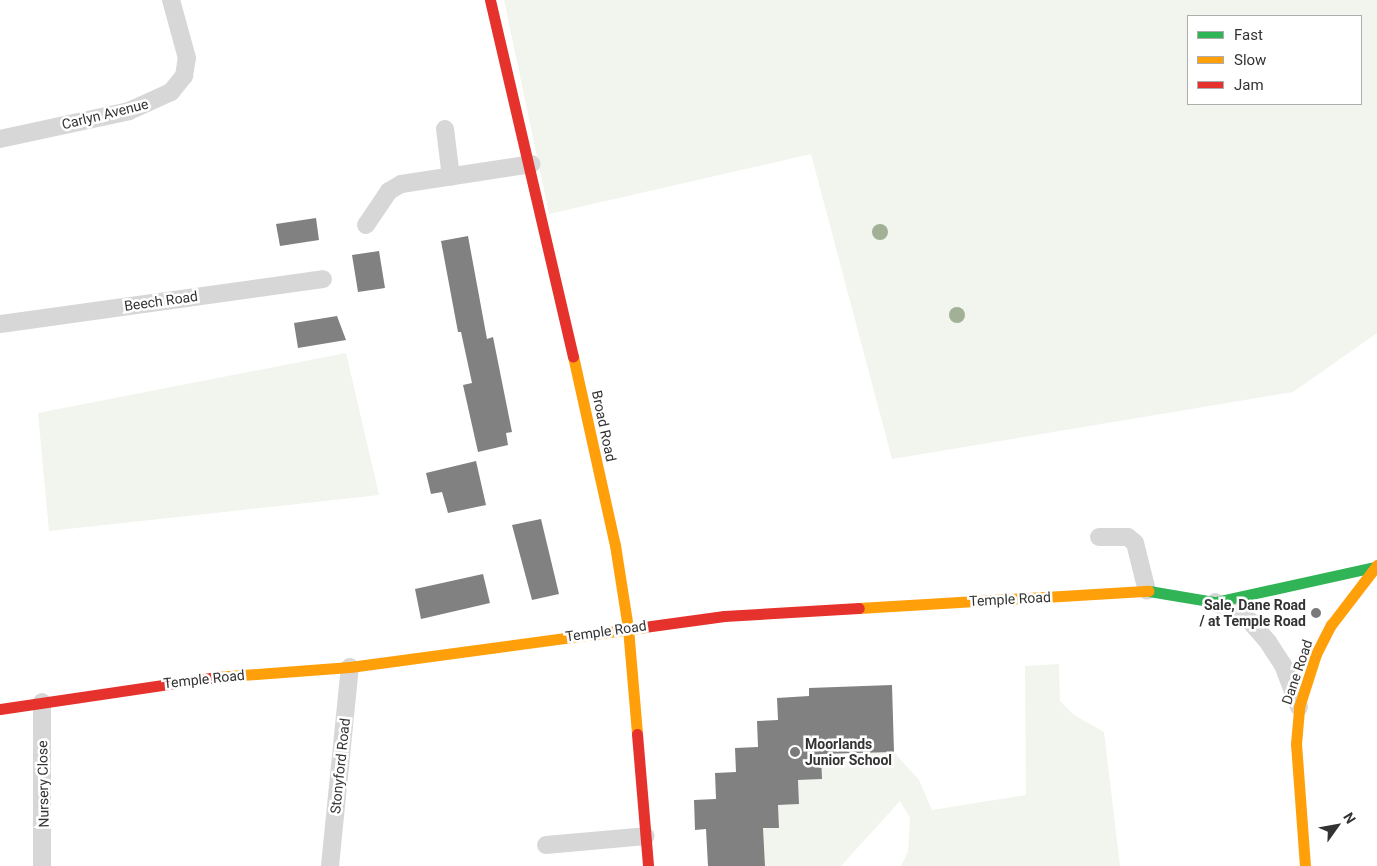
<!DOCTYPE html>
<html>
<head>
<meta charset="utf-8">
<style>
  body { margin:0 }
  #map { position:relative; width:1377px; height:866px; overflow:hidden; background:#fff; font-family:Roboto,sans-serif }
  div>[style] { position:absolute }
  .green>* { inset:0; background:#f1f5ed }
  .building>* { inset:0; background:#818181 }
  .street>* { height:18px; margin:-9px; padding:0 9px; transform-origin:9px; border-radius:9px; background:#d7d7d7 }
  .fast>* { height:11px; margin:-5.5px; padding:0 5.5px; transform-origin:5.5px; border-radius:5.5px; background:#30b455 }
  .slow>* { height:11px; margin:-5.5px; padding:0 5.5px; transform-origin:5.5px; border-radius:5.5px; background:#ff9f0a }
  .jam>* { height:11px; margin:-5.5px; padding:0 5.5px; transform-origin:5.5px; border-radius:5.5px; background:#e5322d }
  .trees>* { width:16px; height:16px; margin:-8px; border-radius:50%; background:#a2b095 }
  .dots>* { width:14px; height:14px; translate:-50% -50%; box-sizing:border-box; border:2px solid #fff; border-radius:50% }
  span { translate:-50% -50%; white-space:nowrap; text-align:center; line-height:1.15; -webkit-text-stroke:5px #fff; paint-order:stroke }
  .street-label { font-size:14px; color:#333 }
  .poi-label { font-size:14px; color:#333; font-weight:700 }
  .right { translate:-100% -50%; text-align:right }
  .left { translate:0 -50%; text-align:left }
  .legend { position:absolute; left:1187px; top:15px; width:175px; height:90px; box-sizing:border-box; background:#fff; border:1px solid #adadad; margin:0; padding:6px 9px; list-style:none; font-size:15px; color:#333 }
  .legend li { display:flex; align-items:center; gap:10px; height:25px }
  .legend b { width:25px; border:1px solid #adadad }
  .north { position:absolute; left:1312px; top:801px; width:50px; height:50px; -webkit-text-stroke:4px #fff; paint-order:stroke; rotate:58deg; font-size:14px; font-weight:700; line-height:20px; text-align:center; color:#333 }
  .north::after { content:''; display:block; margin:auto; width:18px; height:22px; background:#333; clip-path:polygon(50% 0,100% 100%,50% 72%,0 100%) }
</style>
</head>
<body>
<div id="map">
  <div class="green">
    <i style="clip-path:polygon(evenodd,504px 0,1377px 0,1377px 333px,1293px 392px,892px 459px,811px 154px,549px 214px,504px 0,1188px 16px,1361px 16px,1361px 104px,1188px 104px,1188px 16px)"></i>
    <i style="clip-path:polygon(346px 353px,379px 495px,49px 531px,38px 413px)"></i>
    <i style="clip-path:polygon(1059px 664px,1060px 701px,1074px 715px,1104px 732px,1120px 866px,901px 866px,908px 852px,910px 818px,900px 801px,841px 866px,765px 866px,763px 828px,779px 828px,778px 805px,799px 804px,798px 780px,822px 779px,821px 754px,894px 752px,919px 780px,932px 810px,1026px 795px,1025px 666px)"></i>
  </div>
  <div class="building">
    <i style="clip-path:polygon(316px 218px,319px 240px,280px 246px,276px 224px)"></i>
    <i style="clip-path:polygon(468px 236px,487px 339px,493px 337px,512px 432px,506px 433px,508px 445px,478px 452px,463px 385px,472px 383px,461px 332px,458px 332px,441px 241px)"></i>
    <i style="clip-path:polygon(379px 251px,385px 288px,358px 292px,352px 255px)"></i>
    <i style="clip-path:polygon(337px 316px,346px 340px,298px 348px,294px 323px)"></i>
    <i style="clip-path:polygon(476px 461px,486px 505px,448px 513px,442px 492px,431px 494px,426px 473px)"></i>
    <i style="clip-path:polygon(541px 519px,559px 594px,532px 600px,512px 525px)"></i>
    <i style="clip-path:polygon(483px 574px,490px 603px,421px 619px,415px 589px)"></i>
    <i style="clip-path:polygon(892px 685px,894px 752px,821px 754px,822px 779px,798px 780px,799px 804px,778px 805px,779px 828px,763px 828px,765px 866px,708px 866px,706px 829px,695px 830px,694px 800px,716px 799px,715px 773px,736px 772px,735px 748px,758px 747px,757px 721px,778px 720px,777px 698px,809px 696px,809px 688px)"></i>
  </div>
  <div class="street">
    <i style="left:445px;top:129px;width:48px;rotate:82.9deg"></i>
    <i style="left:0;top:139px;width:132px;rotate:-12.2deg"></i>
    <i style="left:129px;top:111px;width:46px;rotate:-24.3deg"></i>
    <i style="left:171px;top:92px;width:21px;rotate:-51deg"></i>
    <i style="left:184px;top:76px;width:18px;rotate:-81deg"></i>
    <i style="left:187px;top:58px;width:60px;rotate:-105.4deg"></i>
    <i style="left:366px;top:225px;width:41px;rotate:-55.9deg"></i>
    <i style="left:389px;top:191px;width:14px;rotate:-30deg"></i>
    <i style="left:401px;top:184px;width:132px;rotate:-8.7deg"></i>
    <i style="left:0;top:324px;width:326px;rotate:-7.9deg"></i>
    <i style="left:1099px;top:537px;width:29px"></i>
    <i style="left:1128px;top:537px;width:9px;rotate:41deg"></i>
    <i style="left:1135px;top:543px;width:49px;rotate:76deg"></i>
    <i style="left:1215px;top:602px;width:38px;rotate:28deg"></i>
    <i style="left:1249px;top:620px;width:29px;rotate:49deg"></i>
    <i style="left:1268px;top:642px;width:27px;rotate:57deg"></i>
    <i style="left:1283px;top:665px;width:45px;rotate:69.1deg"></i>
    <i style="left:42px;top:702px;width:164px;rotate:90deg"></i>
    <i style="left:546px;top:845px;width:100px;rotate:-5.1deg"></i>
    <i style="left:330px;top:866px;width:200px;rotate:-84.3deg"></i>
  </div>
  <div class="fast">
    <i style="left:1149px;top:591px;width:67px;rotate:9.5deg"></i>
    <i style="left:1215px;top:602px;width:163px;rotate:-12.4deg"></i>
  </div>
  <div class="slow">
    <i style="left:573px;top:356px;width:194px;rotate:77.5deg"></i>
    <i style="left:615px;top:545px;width:84px;rotate:81.1deg"></i>
    <i style="left:628px;top:628px;width:106px;rotate:85.1deg"></i>
    <i style="left:859px;top:608px;width:290px;rotate:-3.4deg"></i>
    <i style="left:216px;top:677px;width:134px;rotate:-4.3deg"></i>
    <i style="left:350px;top:667px;width:297px;rotate:-7.7deg"></i>
    <i style="left:1305px;top:866px;width:122px;rotate:-94.2deg"></i>
    <i style="left:1296px;top:744px;width:37px;rotate:-85deg"></i>
    <i style="left:1299px;top:707px;width:56px;rotate:-72.2deg"></i>
    <i style="left:1316px;top:654px;width:33px;rotate:-63deg"></i>
    <i style="left:1331px;top:625px;width:76px;rotate:-52.5deg"></i>
  </div>
  <div class="jam">
    <i style="left:490px;top:0;width:366px;rotate:76.9deg"></i>
    <i style="left:644px;top:627px;width:81px;rotate:-7.8deg"></i>
    <i style="left:724px;top:616px;width:135px;rotate:-3.4deg"></i>
    <i style="left:0;top:709px;width:218px;rotate:-8.4deg"></i>
    <i style="left:637px;top:734px;width:132px;rotate:85.2deg"></i>
  </div>
  <div class="trees">
    <i style="left:880px;top:232px"></i>
    <i style="left:957px;top:315px"></i>
  </div>
  <div class="dots">
    <i style="left:1316px;top:613px;background:#7a7a7a"></i>
    <i style="left:795px;top:752px;background:#7a7a7a"></i>
  </div>
  <div class="street-label">
    <span style="left:105px;top:114px;rotate:-14deg">Carlyn Avenue</span>
    <span style="left:161px;top:301px;rotate:-8deg">Beech Road</span>
    <span style="left:604px;top:426px;rotate:78deg">Broad Road</span>
    <span style="left:1010px;top:599px;rotate:-3deg">Temple Road</span>
    <span style="left:606px;top:631px;rotate:-8deg">Temple Road</span>
    <span style="left:1297px;top:672px;rotate:-71deg">Dane Road</span>
    <span style="left:204px;top:679px;rotate:-6deg">Temple Road</span>
    <span style="left:340px;top:766px;rotate:-84deg">Stonyford Road</span>
    <span style="left:43px;top:784px;rotate:-91deg">Nursery Close</span>
  </div>
  <div class="poi-label">
    <span class="right" style="left:1306px;top:613px">Sale, Dane Road<br>/ at Temple Road</span>
    <span class="left" style="left:805px;top:752px">Moorlands<br>Junior School</span>
  </div>
  <ul class="legend">
  <li><b style="height:6px;background:#30b455"></b>Fast</li>
  <li><b style="height:6px;background:#ff9f0a"></b>Slow</li>
  <li><b style="height:6px;background:#e5322d"></b>Jam</li>
  </ul>
  <div class="north">N</div>
</div>
</body>
</html>
